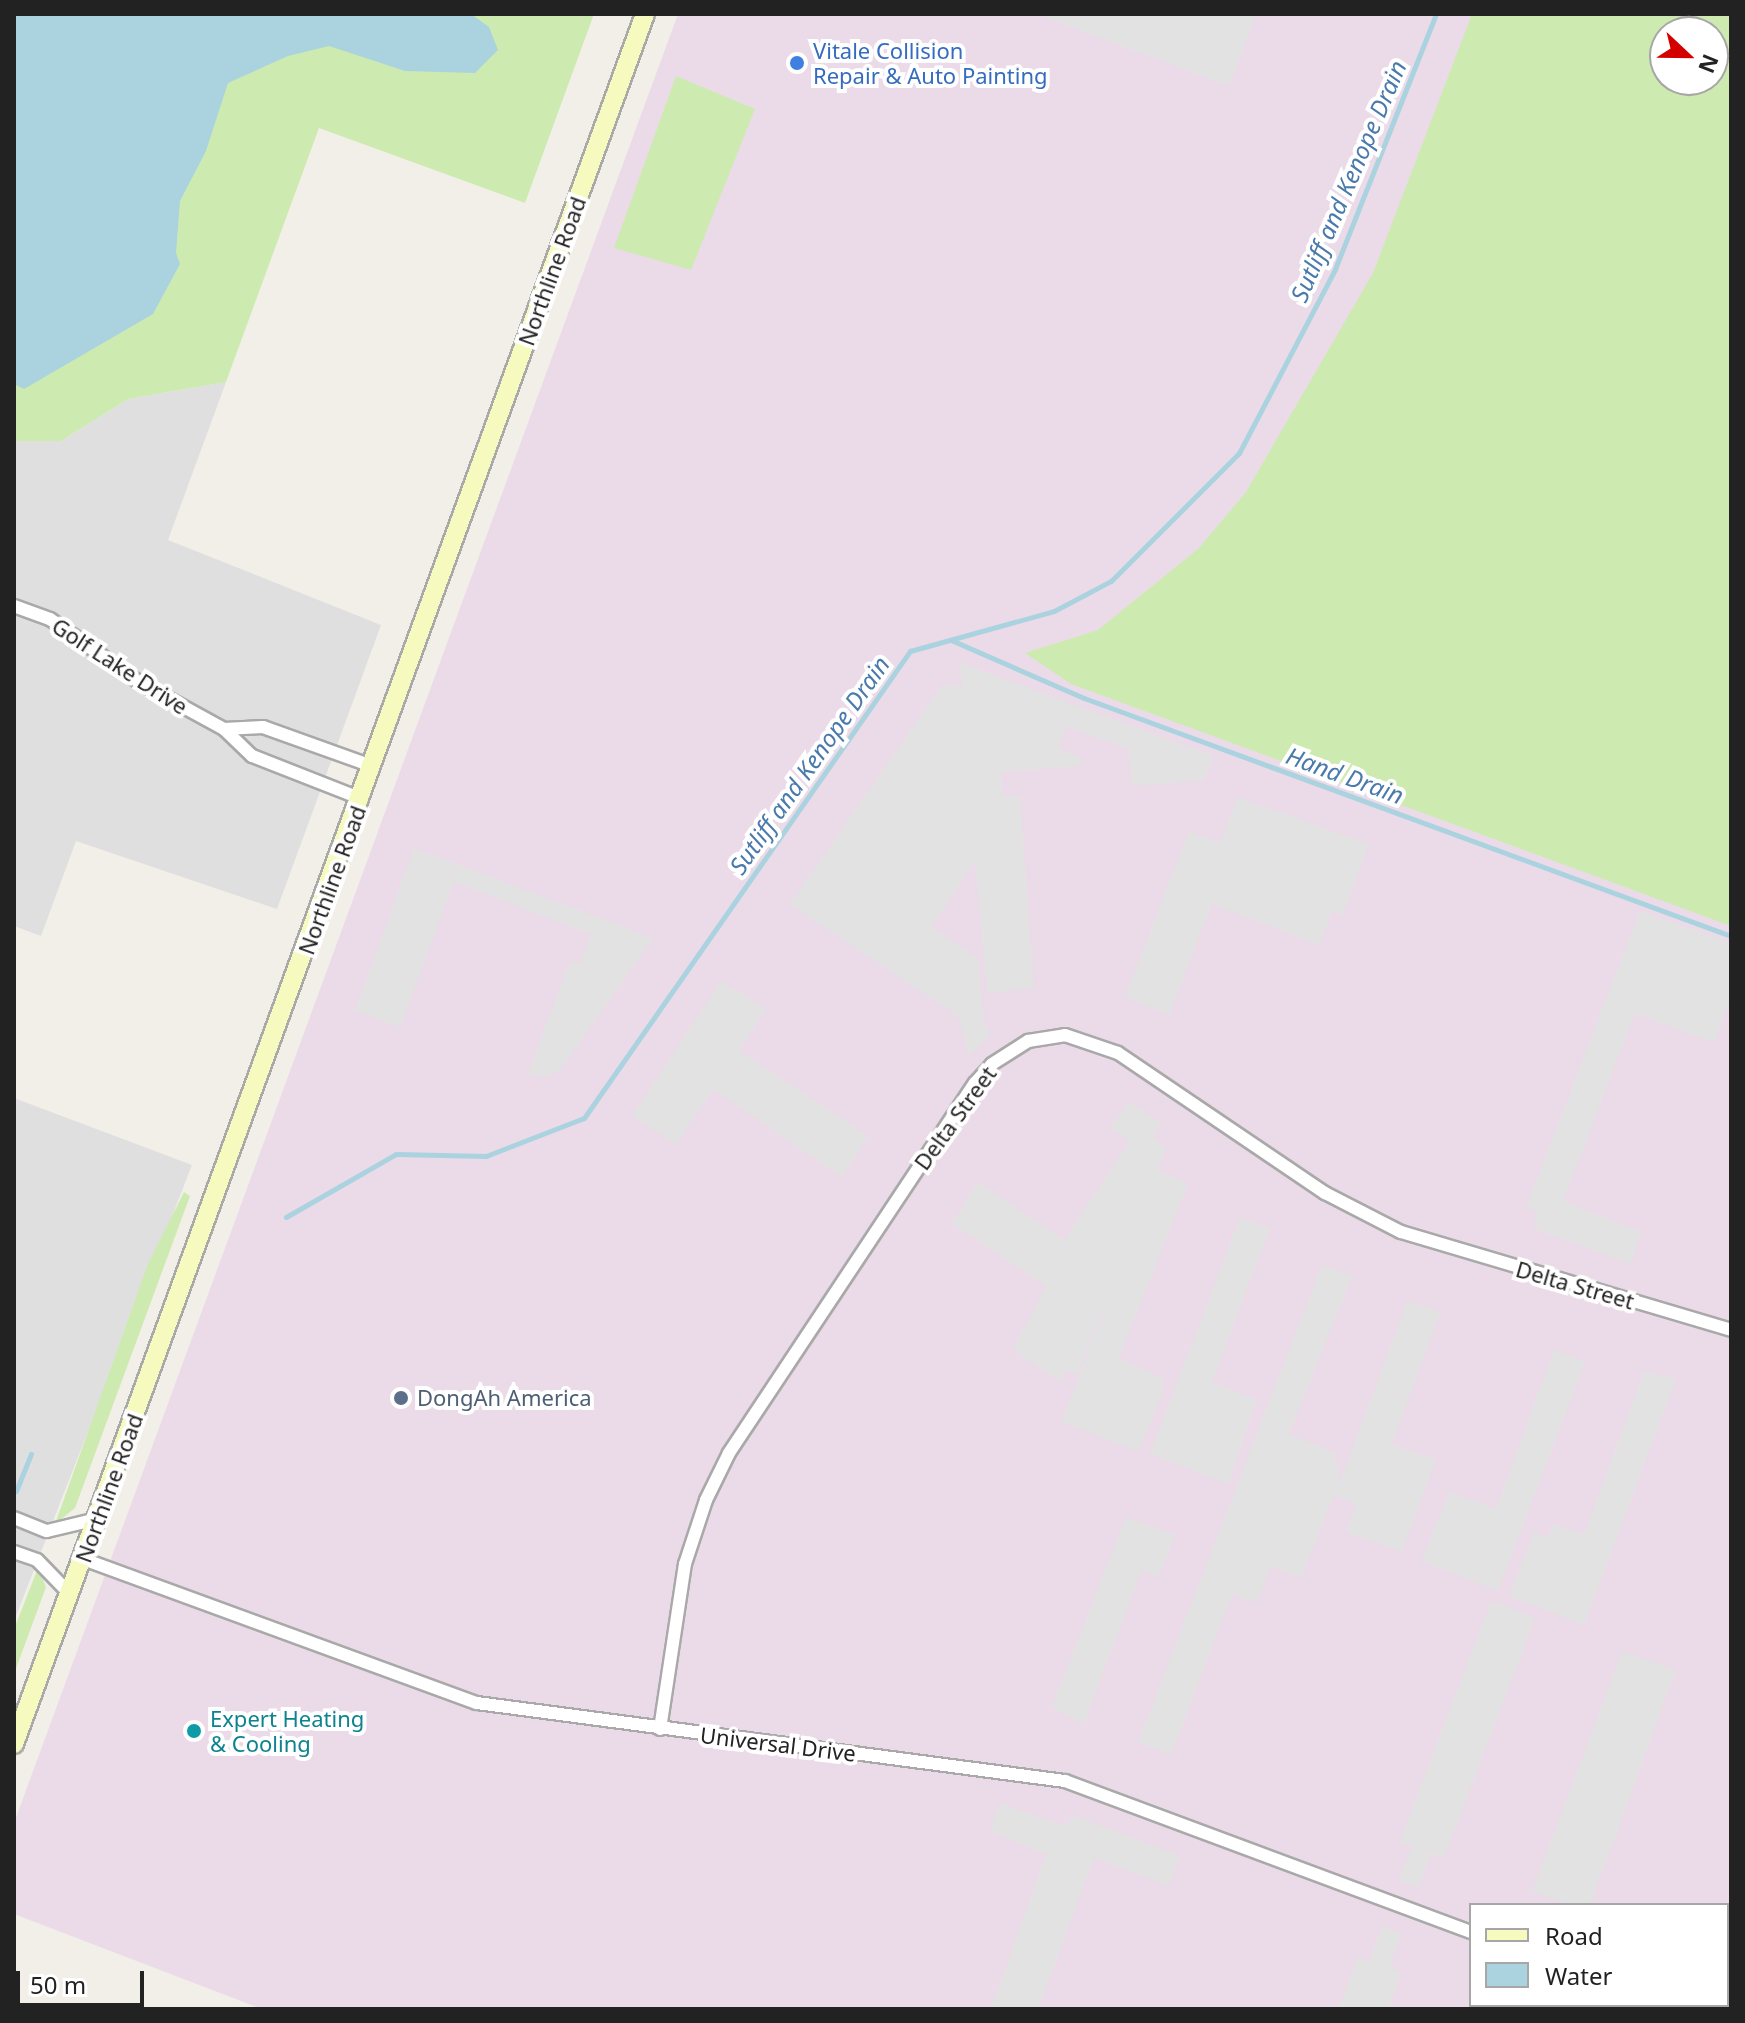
<!DOCTYPE html>
<html>
<head>
<meta charset="utf-8">
<style>
  body { margin:0 }
  #map { position:relative; width:1745px; height:2023px; overflow:hidden; background:#f2efe9; font-family:"Noto Sans",sans-serif }
  div>[style] { position:absolute }
  .residential>* { inset:0; background:#e0dfdf }
  .industrial>* { inset:0; background:#ebdbe8 }
  .grass>* { inset:0; background:#cdebb0 }
  .parking>* { inset:0; background:#e2e2e2 }
  .water>* { inset:0; background:#aad3df }
  .stream>* { height:5px; margin:-2.5px; padding:0 2.5px; transform-origin:2.5px; border-radius:2.5px; background:#aad3df }
  .roads { filter:drop-shadow(2px 0 #a9a9a9) drop-shadow(-2px 0 #a9a9a9) drop-shadow(0 2px #a9a9a9) drop-shadow(0 -2px #a9a9a9) }
  .street>* { height:12px; margin:-6px; padding:0 6px; transform-origin:6px; border-radius:6px; background:#fff }
  .secondary>* { height:18px; margin:-9px; padding:0 9px; transform-origin:9px; border-radius:9px; background:#f7fabf }
  .dots>* { width:22px; height:22px; translate:-50% -50%; box-sizing:border-box; border:4px solid #fff; border-radius:50% }
  span { translate:-50% -50%; white-space:nowrap; text-align:center; line-height:1.15; -webkit-text-stroke:8px #fff; paint-order:stroke }
  .shop-label { font-size:22px; color:#366cbe }
  .left { translate:0 -50%; text-align:left }
  .street-label { font-size:22px; color:#222 }
  .service-label { font-size:22px; color:#4e5e75 }
  .culture-label { font-size:22px; color:#0d838f }
  .water-label { font-size:24px; color:#4a7aab; font-style:italic }
  .frame { position:absolute; inset:0; border:16px solid #222; pointer-events:none }
  .legend { position:absolute; left:1469px; top:1903px; width:260px; height:104px; box-sizing:border-box; background:#fff; border:2px solid #a7a7a7; margin:0; padding:10px 14px; list-style:none; font-size:24px; color:#222 }
  .legend li { display:flex; align-items:center; gap:16px; height:40px }
  .legend b { width:40px; border:2px solid #a7a7a7 }
  .north { position:absolute; left:1649px; top:16px; width:80px; height:80px; box-sizing:border-box; background:#fff; border:2px solid #a7a7a7; border-radius:50%; rotate:112deg; font-size:22px; font-weight:700; line-height:32px; text-align:center; color:#222 }
  .north::after { content:''; display:block; margin:auto; width:28px; height:36px; background:#d40000; clip-path:polygon(50% 0,100% 100%,50% 72%,0 100%) }
  .scale { position:absolute; left:16px; top:1971px; width:128px; height:36px; box-sizing:border-box; border:4px solid #222; border-top:0; padding-left:10px; font-size:24px; line-height:28px; white-space:nowrap; color:#222; -webkit-text-stroke:6px #fff; paint-order:stroke }
</style>
</head>
<body>
<div id="map">
  <div class="residential">
    <i style="clip-path:polygon(226px 382px,168px 540px,381px 625px,277px 909px,76px 841px,41px 936px,14px 926px,14px 441px,61px 441px,128px 399px)"></i>
    <i style="clip-path:polygon(14px 1098px,192px 1165px,14px 1621px)"></i>
  </div>
  <div class="industrial">
    <i style="clip-path:polygon(evenodd,678px 14px,1731px 14px,1731px 2009px,262px 2009px,14px 1914px,14px 1823px,678px 14px,1665px 32px,1713px 32px,1713px 80px,1665px 80px,1665px 32px,678px 14px,1471px 1905px,1727px 1905px,1727px 2005px,1471px 2005px,1471px 1905px)"></i>
  </div>
  <div class="grass">
    <i style="clip-path:polygon(14px 14px,594px 14px,525px 203px,319px 128px,226px 382px,128px 399px,61px 441px,14px 441px)"></i>
    <i style="clip-path:polygon(evenodd,1472px 14px,1731px 14px,1731px 926px,1071px 684px,1025px 653px,1098px 630px,1199px 548px,1246px 492px,1373px 273px,1472px 14px,1665px 32px,1713px 32px,1713px 80px,1665px 80px,1665px 32px)"></i>
    <i style="clip-path:polygon(676px 76px,755px 109px,691px 270px,614px 248px)"></i>
    <i style="clip-path:polygon(184px 1192px,190px 1196px,75px 1508px,55px 1524px,148px 1264px)"></i>
    <i style="clip-path:polygon(38px 1568px,46px 1587px,14px 1674px,14px 1629px)"></i>
  </div>
  <div class="parking">
    <i style="clip-path:polygon(1037px 14px,1256px 14px,1229px 86px)"></i>
    <i style="clip-path:polygon(960px 663px,1213px 756px,1204px 780px,1132px 786px,1128px 748px,1066px 727px,1058px 748px,1083px 759px,1081px 766px,1001px 772px,1003px 796px,1020px 796px,1034px 988px,987px 993px,975px 860px,931px 927px,978px 958px,984px 1024px,991px 1035px,968px 1056px,960px 1020px,952px 1012px,790px 904px,943px 684px,962px 687px)"></i>
    <i style="clip-path:polygon(1237px 797px,1369px 844px,1343px 915px,1332px 911px,1319px 945px,1212px 904px,1169px 1015px,1125px 997px,1189px 831px,1220px 843px)"></i>
    <i style="clip-path:polygon(414px 848px,653px 938px,560px 1070px,544px 1077px,528px 1074px,570px 961px,580px 964px,591px 934px,454px 882px,400px 1027px,355px 1011px)"></i>
    <i style="clip-path:polygon(1640px 911px,1731px 943px,1731px 996px,1714px 1043px,1635px 1013px,1563px 1201px,1641px 1232px,1630px 1264px,1533px 1228px,1538px 1212px,1526px 1207px)"></i>
    <i style="clip-path:polygon(721px 981px,766px 1009px,739px 1051px,868px 1136px,842px 1177px,713px 1089px,676px 1144px,632px 1116px)"></i>
    <i style="clip-path:polygon(1129px 1102px,1161px 1123px,1153px 1137px,1166px 1148px,1157px 1171px,1188px 1183px,1118px 1359px,1163px 1378px,1163px 1392px,1138px 1451px,1062px 1422px,1120px 1265px,1077px 1374px,1066px 1369px,1059px 1381px,1013px 1349px,1046px 1286px,952px 1223px,978px 1182px,1064px 1240px,1130px 1141px,1110px 1128px)"></i>
    <i style="clip-path:polygon(1240px 1218px,1270px 1228px,1212px 1382px,1256px 1400px,1229px 1484px,1150px 1454px)"></i>
    <i style="clip-path:polygon(1322px 1265px,1352px 1276px,1289px 1434px,1334px 1452px,1340px 1478px,1337px 1491px,1407px 1301px,1440px 1312px,1392px 1444px,1436px 1460px,1402px 1552px,1346px 1532px,1356px 1504px,1334px 1495px,1301px 1578px,1271px 1567px,1256px 1603px,1232px 1594px,1171px 1755px,1138px 1742px)"></i>
    <i style="clip-path:polygon(1554px 1350px,1585px 1362px,1498px 1591px,1421px 1561px,1449px 1492px,1496px 1509px)"></i>
    <i style="clip-path:polygon(1644px 1372px,1676px 1379px,1584px 1625px,1509px 1596px,1534px 1532px,1548px 1538px,1554px 1524px,1584px 1535px)"></i>
    <i style="clip-path:polygon(1126px 1517px,1175px 1535px,1159px 1577px,1141px 1571px,1084px 1724px,1052px 1707px)"></i>
    <i style="clip-path:polygon(1491px 1601px,1535px 1618px,1444px 1858px,1432px 1853px,1418px 1887px,1399px 1880px,1412px 1846px,1400px 1841px)"></i>
    <i style="clip-path:polygon(1622px 1652px,1676px 1670px,1590px 1905px,1570px 1905px,1532px 1891px)"></i>
    <i style="clip-path:polygon(1000px 1803px,1064px 1826px,1075px 1816px,1180px 1856px,1169px 1886px,1094px 1858px,1038px 2009px,991px 2009px,1046px 1854px,990px 1831px)"></i>
    <i style="clip-path:polygon(1383px 1926px,1401px 1934px,1390px 1966px,1401px 1974px,1388px 2009px,1338px 2009px,1358px 1957px,1369px 1961px)"></i>
  </div>
  <div class="water">
    <i style="clip-path:polygon(14px 14px,471px 14px,489px 27px,498px 50px,475px 73px,405px 71px,329px 46px,288px 56px,228px 83px,206px 151px,180px 201px,176px 253px,180px 264px,153px 314px,24px 389px,14px 384px)"></i>
  </div>
  <div class="stream">
    <i style="left:951px;top:640px;width:145px;rotate:23.6deg"></i>
    <i style="left:1084px;top:698px;width:689px;rotate:20.2deg"></i>
    <i style="left:286px;top:1217px;width:127px;rotate:-29.8deg"></i>
    <i style="left:396px;top:1154px;width:90px;rotate:1.3deg"></i>
    <i style="left:486px;top:1156px;width:105px;rotate:-21.2deg"></i>
    <i style="left:584px;top:1118px;width:570px;rotate:-55.08deg"></i>
    <i style="left:910px;top:651px;width:149px;rotate:-15.5deg"></i>
    <i style="left:1054px;top:611px;width:64px;rotate:-27.8deg"></i>
    <i style="left:1111px;top:581px;width:181px;rotate:-45deg"></i>
    <i style="left:1239px;top:453px;width:208px;rotate:-62.4deg"></i>
    <i style="left:1335px;top:269px;width:274px;rotate:-68.4deg"></i>
    <i style="left:16px;top:1491px;width:40px;rotate:-68deg"></i>
  </div>
  <div class="roads">
    <div class="street">
      <i style="left:14px;top:606px;width:38px;rotate:20deg"></i>
      <i style="left:50px;top:619px;width:110px;rotate:35.4deg"></i>
      <i style="left:140px;top:683px;width:96px;rotate:28.7deg"></i>
      <i style="left:362px;top:799px;width:118px;rotate:-158.6deg"></i>
      <i style="left:252px;top:756px;width:39px;rotate:-136deg"></i>
      <i style="left:224px;top:729px;width:39px;rotate:-3deg"></i>
      <i style="left:263px;top:727px;width:116px;rotate:19.7deg"></i>
      <i style="left:14px;top:1518px;width:35px;rotate:22deg"></i>
      <i style="left:47px;top:1531px;width:51px;rotate:-13.5deg"></i>
      <i style="left:14px;top:1552px;width:24px;rotate:19deg"></i>
      <i style="left:37px;top:1560px;width:47px;rotate:45.9deg"></i>
      <i style="left:83px;top:1559px;width:419px;rotate:20.1deg"></i>
      <i style="left:477px;top:1703px;width:593px;rotate:7.56deg"></i>
      <i style="left:1065px;top:1781px;width:433px;rotate:20.4deg"></i>
      <i style="left:660px;top:1729px;width:167px;rotate:-81.4deg"></i>
      <i style="left:685px;top:1564px;width:67px;rotate:-71.8deg"></i>
      <i style="left:706px;top:1500px;width:52px;rotate:-63.9deg"></i>
      <i style="left:729px;top:1453px;width:444px;rotate:-56.4deg"></i>
      <i style="left:975px;top:1083px;width:25px;rotate:-48deg"></i>
      <i style="left:992px;top:1064px;width:43px;rotate:-32.6deg"></i>
      <i style="left:1028px;top:1041px;width:37px;rotate:-9deg"></i>
      <i style="left:1065px;top:1035px;width:56px;rotate:18.8deg"></i>
      <i style="left:1118px;top:1053px;width:250px;rotate:34.1deg"></i>
      <i style="left:1325px;top:1193px;width:85px;rotate:27.2deg"></i>
      <i style="left:1401px;top:1232px;width:344px;rotate:16.5deg"></i>
      <i style="left:1652px;top:2005px;width:11px;rotate:22deg"></i>
    </div>
    <div class="secondary">
      <i style="left:14px;top:1744px;width:1841px;rotate:-69.96deg"></i>
    </div>
  </div>
  <div class="dots">
    <i style="left:797px;top:63px;background:#3f7fe0"></i>
    <i style="left:401px;top:1398px;background:#5c6f8a"></i>
    <i style="left:194px;top:1731px;background:#0f9aa8"></i>
  </div>
  <div class="shop-label">
    <span class="left" style="left:813px;top:63px">Vitale Collision<br>Repair &amp; Auto Painting</span>
  </div>
  <div class="street-label">
    <span style="left:552px;top:271px;rotate:-70deg">Northline Road</span>
    <span style="left:120px;top:666px;rotate:33deg">Golf Lake Drive</span>
    <span style="left:332px;top:880px;rotate:-70deg">Northline Road</span>
    <span style="left:955px;top:1118px;rotate:-54deg">Delta Street</span>
    <span style="left:1575px;top:1285px;rotate:16deg">Delta Street</span>
    <span style="left:109px;top:1488px;rotate:-70deg">Northline Road</span>
    <span style="left:778px;top:1744px;rotate:7deg">Universal Drive</span>
  </div>
  <div class="service-label">
    <span class="left" style="left:417px;top:1398px">DongAh America</span>
  </div>
  <div class="culture-label">
    <span class="left" style="left:210px;top:1731px">Expert Heating<br>&amp; Cooling</span>
  </div>
  <div class="water-label">
    <span style="left:1348px;top:181px;rotate:-67deg">Sutliff and Kenope Drain</span>
    <span style="left:809px;top:765px;rotate:-55deg">Sutliff and Kenope Drain</span>
    <span style="left:1345px;top:775px;rotate:20deg">Hand Drain</span>
  </div>
  <div class="frame"></div>
  <ul class="legend">
  <li><b style="height:10px;background:#f7fabf"></b>Road</li>
  <li><b style="height:22px;background:#aad3df"></b>Water</li>
  </ul>
  <div class="north">N</div>
  <div class="scale">50 m</div>
</div>
</body>
</html>
